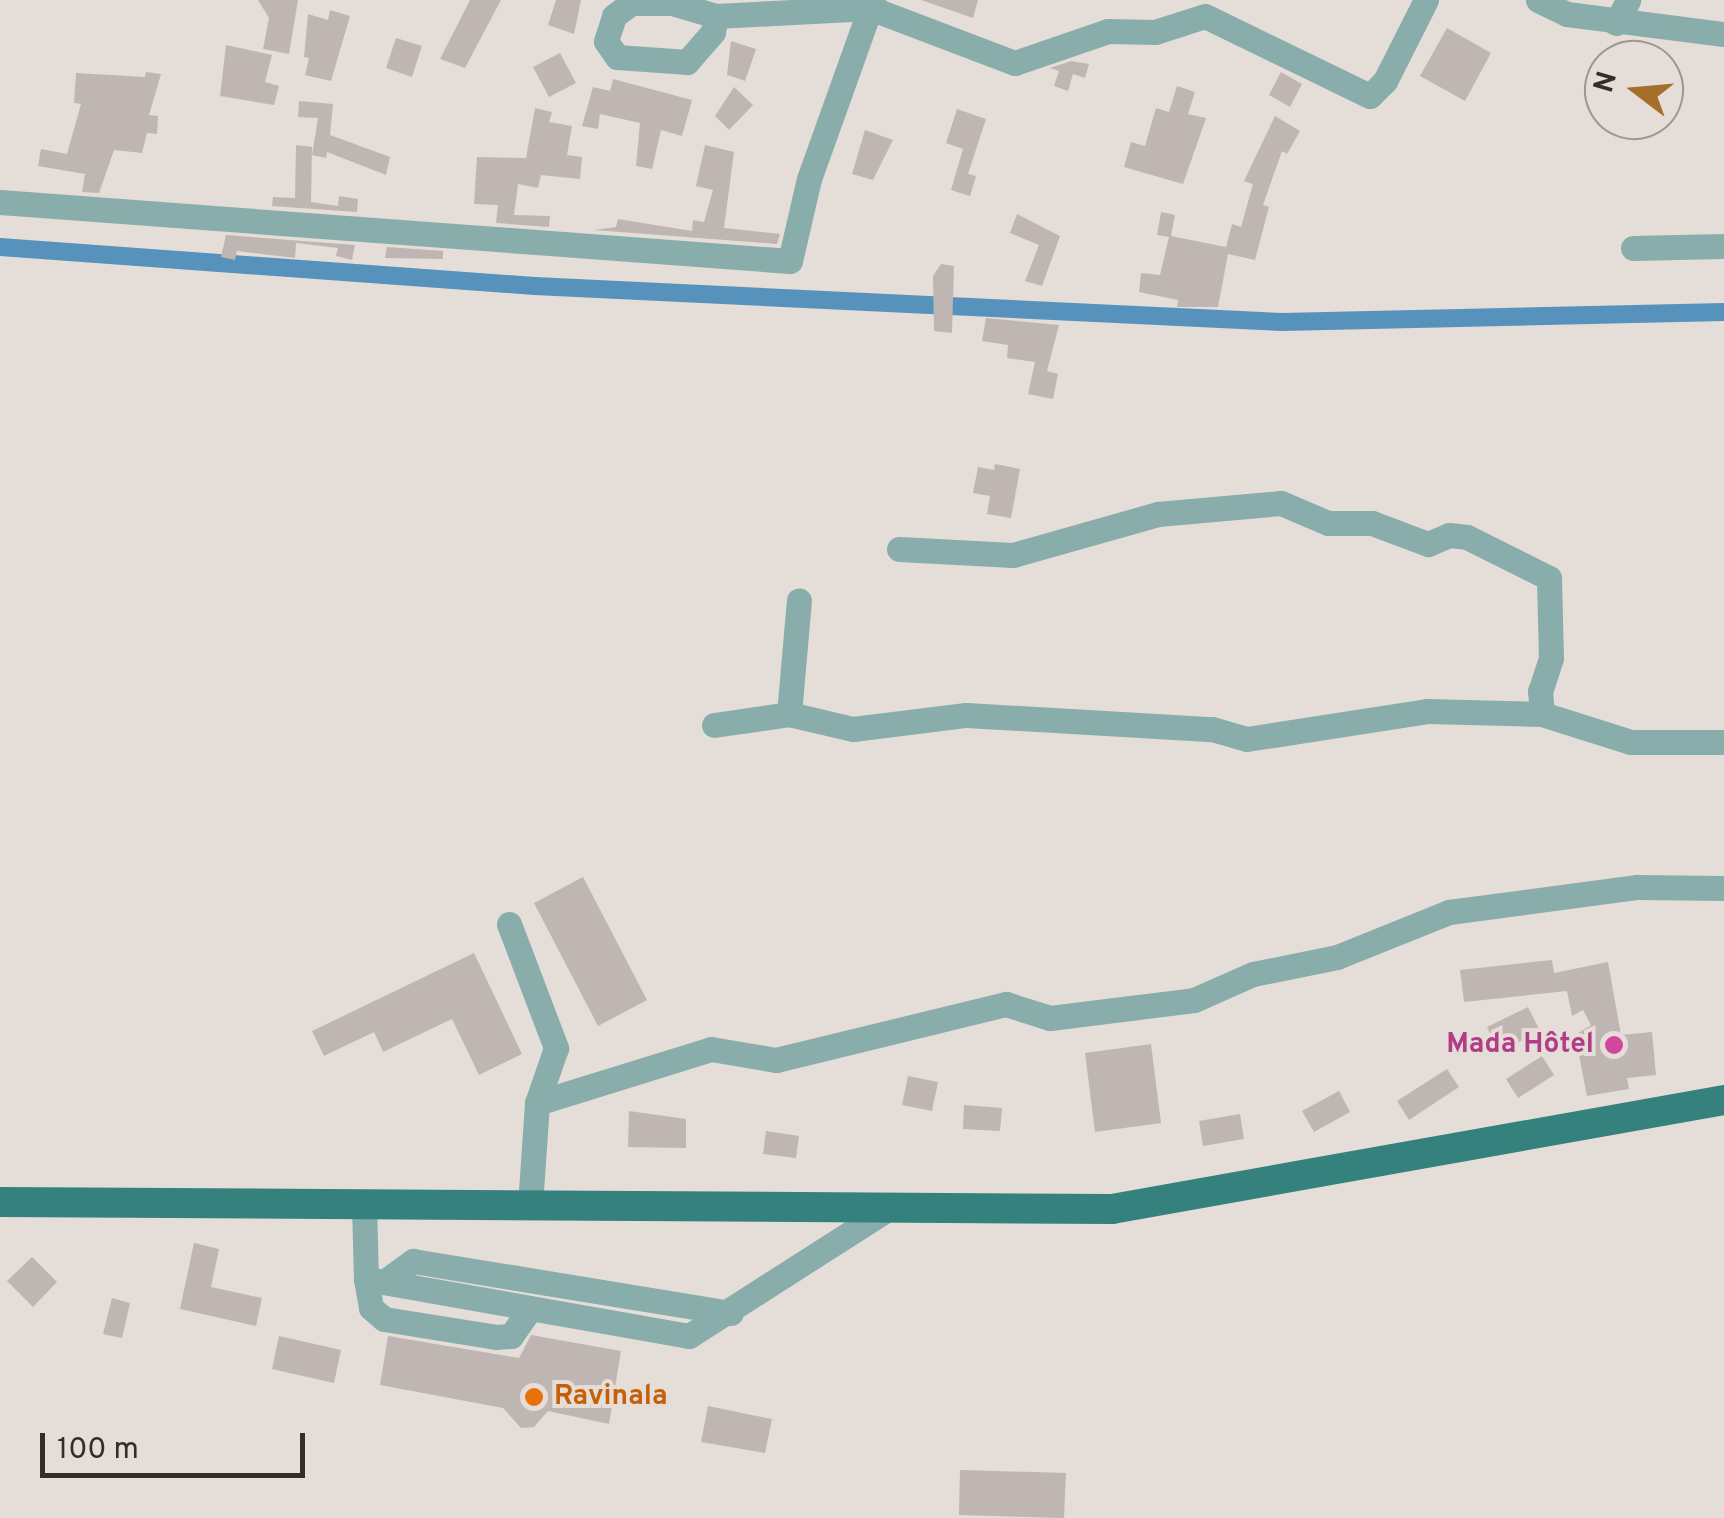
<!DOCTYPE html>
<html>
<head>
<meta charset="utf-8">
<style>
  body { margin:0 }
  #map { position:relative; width:1724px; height:1518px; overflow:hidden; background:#e5ddd8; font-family:Overpass,sans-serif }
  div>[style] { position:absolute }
  .canal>* { height:18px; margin:-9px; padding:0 9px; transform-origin:9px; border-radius:9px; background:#5692bc }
  .building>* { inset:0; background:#bfb6b3 }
  .minor>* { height:25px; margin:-12.5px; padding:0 12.5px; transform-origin:12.5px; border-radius:12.5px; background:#88adab }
  .major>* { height:30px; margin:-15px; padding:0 15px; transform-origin:15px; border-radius:15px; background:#34817e }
  .dots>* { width:28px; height:28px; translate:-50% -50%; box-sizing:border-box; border:5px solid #e5ddd8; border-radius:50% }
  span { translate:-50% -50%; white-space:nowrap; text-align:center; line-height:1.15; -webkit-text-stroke:8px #e5ddd8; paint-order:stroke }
  .hotel-label { font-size:28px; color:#b23c85; font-weight:700 }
  .right { translate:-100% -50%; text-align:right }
  .food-label { font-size:28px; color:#c56008; font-weight:700 }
  .left { translate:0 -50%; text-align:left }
  .north { position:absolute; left:1584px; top:40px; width:100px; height:100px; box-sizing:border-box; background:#e5ddd8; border:2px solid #9d9793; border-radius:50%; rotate:286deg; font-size:28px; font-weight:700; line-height:40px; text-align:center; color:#312e2c }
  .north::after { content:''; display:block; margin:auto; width:35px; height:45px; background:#a56e2a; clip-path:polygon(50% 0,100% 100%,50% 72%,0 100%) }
  .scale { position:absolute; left:40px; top:1433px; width:265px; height:45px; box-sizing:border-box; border:5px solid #312e2c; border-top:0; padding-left:12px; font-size:30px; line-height:35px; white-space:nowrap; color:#312e2c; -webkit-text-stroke:8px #e5ddd8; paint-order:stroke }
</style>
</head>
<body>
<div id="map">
  <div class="canal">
    <i style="left:0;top:247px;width:536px;rotate:4.17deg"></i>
    <i style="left:535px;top:286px;width:748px;rotate:2.76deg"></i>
    <i style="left:1282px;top:322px;width:442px;rotate:-1.3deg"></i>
  </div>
  <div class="building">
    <i style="clip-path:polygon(258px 0,298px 0,289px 54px,263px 49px,269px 18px)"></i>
    <i style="clip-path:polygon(470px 0,501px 0,465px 68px,440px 59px)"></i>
    <i style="clip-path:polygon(556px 0,581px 0,574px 34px,548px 25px)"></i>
    <i style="clip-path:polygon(921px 0,978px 0,973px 18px)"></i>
    <i style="clip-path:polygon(330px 10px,350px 16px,331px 81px,305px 75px,309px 58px,304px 57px,308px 14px,328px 20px)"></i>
    <i style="clip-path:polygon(1447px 28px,1491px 53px,1465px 101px,1420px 76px)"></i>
    <i style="clip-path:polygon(396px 38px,422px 46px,412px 77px,386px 68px)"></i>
    <i style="clip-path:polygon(731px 41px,756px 49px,745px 81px,727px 75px)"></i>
    <i style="clip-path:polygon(226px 45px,272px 55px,265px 82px,279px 86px,274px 105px,220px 96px)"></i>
    <i style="clip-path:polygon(560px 53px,576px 83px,549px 97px,533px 67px)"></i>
    <i style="clip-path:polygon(1071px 61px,1089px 64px,1085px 78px,1073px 74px,1068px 91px,1054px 86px,1059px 71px,1050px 68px)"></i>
    <i style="clip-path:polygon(146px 72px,161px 74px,149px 115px,158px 116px,157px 134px,147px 133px,142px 153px,114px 150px,99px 193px,82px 192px,85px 174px,38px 166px,41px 149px,67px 154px,81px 104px,74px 103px,76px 73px,145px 77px)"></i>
    <i style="clip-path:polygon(1281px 72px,1302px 84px,1290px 107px,1269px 95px)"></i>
    <i style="clip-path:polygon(613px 79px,692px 100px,682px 136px,661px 130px,652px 169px,636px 166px,640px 123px,600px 114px,598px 129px,582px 126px,593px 87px,610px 91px)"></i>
    <i style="clip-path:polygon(1177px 86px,1195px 92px,1188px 114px,1206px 118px,1183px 184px,1124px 167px,1131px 142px,1145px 146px,1156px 108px,1169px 112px)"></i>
    <i style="clip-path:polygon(734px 87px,753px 105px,729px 130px,715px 116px)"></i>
    <i style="clip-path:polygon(299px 101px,333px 104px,330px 135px,390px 157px,386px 175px,327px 152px,326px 158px,312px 155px,318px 118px,298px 117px)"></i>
    <i style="clip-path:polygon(535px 108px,552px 112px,549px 122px,572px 126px,567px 155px,582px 157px,580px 179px,541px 175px,538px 188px,518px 184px,514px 215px,550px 216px,549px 227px,496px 223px,498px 205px,474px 204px,477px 157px,526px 158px)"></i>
    <i style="clip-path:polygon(957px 109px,986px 119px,968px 174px,976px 176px,970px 196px,951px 190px,963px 149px,946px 143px)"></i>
    <i style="clip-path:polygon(1275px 116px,1300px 131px,1287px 154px,1282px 151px,1263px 205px,1269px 207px,1255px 260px,1228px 254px,1218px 307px,1177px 307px,1178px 300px,1139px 292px,1141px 273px,1160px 275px,1169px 237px,1157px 235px,1161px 212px,1175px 215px,1171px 236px,1226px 247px,1232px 224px,1241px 227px,1253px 184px,1244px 181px)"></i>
    <i style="clip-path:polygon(865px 130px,893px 140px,873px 180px,852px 174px)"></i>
    <i style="clip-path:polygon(296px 145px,312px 147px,311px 202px,338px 206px,339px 196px,358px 199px,357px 212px,272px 206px,273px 197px,295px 198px)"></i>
    <i style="clip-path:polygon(705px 145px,734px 152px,724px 228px,780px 234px,777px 244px,594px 230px,616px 227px,618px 219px,692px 231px,693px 220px,704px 222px,713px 190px,696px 186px)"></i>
    <i style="clip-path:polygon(1017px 214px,1060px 236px,1042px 286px,1025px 281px,1039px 245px,1010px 233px)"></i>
    <i style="clip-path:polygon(226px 235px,355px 245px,352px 260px,336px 256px,338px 248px,296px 243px,295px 258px,237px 251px,235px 260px,221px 257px)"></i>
    <i style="clip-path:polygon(387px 247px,443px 251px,443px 259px,385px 258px)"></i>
    <i style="clip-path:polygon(941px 264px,954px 266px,952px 333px,934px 331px,933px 276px)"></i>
    <i style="clip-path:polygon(986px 318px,1059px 325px,1047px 371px,1058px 374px,1053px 399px,1028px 394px,1035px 362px,1007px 358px,1008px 345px,982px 341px)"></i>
    <i style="clip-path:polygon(995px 464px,1020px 469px,1011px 518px,987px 514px,990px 496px,973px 493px,978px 467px,994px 470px)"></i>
    <i style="clip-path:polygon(583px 877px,647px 1000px,598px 1026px,534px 903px)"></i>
    <i style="clip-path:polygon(474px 953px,522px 1054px,479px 1075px,452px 1019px,383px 1052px,374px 1032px,324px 1056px,312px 1031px)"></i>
    <i style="clip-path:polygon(1552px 960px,1554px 973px,1608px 962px,1621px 1035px,1652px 1032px,1656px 1075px,1627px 1078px,1629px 1089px,1587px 1096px,1575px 1035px,1591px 1025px,1583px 1010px,1572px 1016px,1567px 991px,1464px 1002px,1460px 970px)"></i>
    <i style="clip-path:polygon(1528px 1007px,1540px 1031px,1499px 1052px,1487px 1027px)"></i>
    <i style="clip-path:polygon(1151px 1044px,1161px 1123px,1095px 1132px,1085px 1053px)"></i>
    <i style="clip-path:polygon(1542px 1056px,1554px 1075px,1518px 1098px,1506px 1079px)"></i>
    <i style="clip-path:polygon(1447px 1069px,1459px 1087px,1409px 1120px,1397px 1101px)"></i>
    <i style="clip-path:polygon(908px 1076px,938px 1082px,932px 1111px,902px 1105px)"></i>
    <i style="clip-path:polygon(1339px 1091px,1350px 1112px,1314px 1132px,1302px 1111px)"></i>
    <i style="clip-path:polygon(964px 1105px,1002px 1108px,1000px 1131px,963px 1129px)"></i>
    <i style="clip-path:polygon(629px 1111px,686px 1119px,686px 1148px,628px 1147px)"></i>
    <i style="clip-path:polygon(1240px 1114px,1244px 1139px,1203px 1146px,1199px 1121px)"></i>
    <i style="clip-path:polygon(766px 1131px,799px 1136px,796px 1158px,763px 1154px)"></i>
    <i style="clip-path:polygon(194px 1243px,219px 1249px,211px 1287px,262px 1298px,256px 1326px,180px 1309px)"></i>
    <i style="clip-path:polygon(32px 1257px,57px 1282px,33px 1307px,7px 1281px)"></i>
    <i style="clip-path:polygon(112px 1298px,130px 1303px,122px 1338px,103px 1334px)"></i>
    <i style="clip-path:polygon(531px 1335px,621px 1351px,609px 1424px,548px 1411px,534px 1427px,521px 1428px,503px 1408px,380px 1385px,388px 1336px,519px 1358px)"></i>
    <i style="clip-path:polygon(279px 1336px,341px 1350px,334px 1383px,272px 1369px)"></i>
    <i style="clip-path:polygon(708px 1406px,772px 1419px,765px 1453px,701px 1442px)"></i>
    <i style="clip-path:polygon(960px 1470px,1066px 1473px,1064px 1518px,959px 1515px)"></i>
  </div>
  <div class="minor">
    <i style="left:1538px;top:0;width:32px;rotate:26deg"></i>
    <i style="left:1567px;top:14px;width:158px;rotate:7.3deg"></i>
    <i style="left:716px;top:16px;width:16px;rotate:101deg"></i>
    <i style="left:713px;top:32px;width:40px;rotate:131deg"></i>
    <i style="left:687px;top:62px;width:70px;rotate:-175.9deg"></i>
    <i style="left:617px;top:57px;width:19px;rotate:-125deg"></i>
    <i style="left:606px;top:41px;width:26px;rotate:-72deg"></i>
    <i style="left:614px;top:16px;width:21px;rotate:-37deg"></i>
    <i style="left:631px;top:3px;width:41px"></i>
    <i style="left:672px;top:3px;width:46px;rotate:16.5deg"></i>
    <i style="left:716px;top:16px;width:154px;rotate:-3deg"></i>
    <i style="left:870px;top:8px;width:155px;rotate:20.8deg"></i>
    <i style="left:1015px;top:63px;width:98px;rotate:-19deg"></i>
    <i style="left:1108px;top:31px;width:47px;rotate:1.2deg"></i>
    <i style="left:1155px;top:32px;width:52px;rotate:-17.7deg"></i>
    <i style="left:1205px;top:16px;width:183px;rotate:25.9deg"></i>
    <i style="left:1370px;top:96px;width:21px;rotate:-45deg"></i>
    <i style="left:1385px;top:81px;width:91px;rotate:-63.2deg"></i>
    <i style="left:1616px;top:23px;width:26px;rotate:-62deg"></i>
    <i style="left:0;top:202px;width:792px;rotate:4.27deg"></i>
    <i style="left:790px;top:261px;width:84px;rotate:-77deg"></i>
    <i style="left:809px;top:179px;width:190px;rotate:-70.3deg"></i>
    <i style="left:1633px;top:248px;width:91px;rotate:-1.3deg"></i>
    <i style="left:899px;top:549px;width:114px;rotate:3deg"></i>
    <i style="left:1013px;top:555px;width:151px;rotate:-15.8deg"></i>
    <i style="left:1158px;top:514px;width:123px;rotate:-5.1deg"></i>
    <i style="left:1281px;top:503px;width:51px;rotate:23.1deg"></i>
    <i style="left:1328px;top:523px;width:44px"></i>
    <i style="left:1372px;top:523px;width:60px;rotate:20.6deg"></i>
    <i style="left:1428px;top:544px;width:23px;rotate:-23deg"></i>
    <i style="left:1449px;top:535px;width:18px;rotate:6deg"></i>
    <i style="left:1467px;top:537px;width:92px;rotate:26.6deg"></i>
    <i style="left:1549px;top:578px;width:80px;rotate:88.6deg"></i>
    <i style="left:1551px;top:658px;width:35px;rotate:108deg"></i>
    <i style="left:1540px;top:691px;width:23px;rotate:85deg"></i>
    <i style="left:789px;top:714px;width:114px;rotate:-85deg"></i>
    <i style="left:714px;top:725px;width:76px;rotate:-8.3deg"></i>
    <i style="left:789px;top:714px;width:66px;rotate:13.2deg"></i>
    <i style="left:853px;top:729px;width:114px;rotate:-7.1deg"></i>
    <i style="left:966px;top:715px;width:246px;rotate:3.3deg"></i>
    <i style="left:1212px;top:729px;width:36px;rotate:16deg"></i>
    <i style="left:1247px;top:739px;width:182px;rotate:-8.8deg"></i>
    <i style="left:1427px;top:711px;width:115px;rotate:1.5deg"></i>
    <i style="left:1542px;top:714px;width:93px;rotate:17.5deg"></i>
    <i style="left:1631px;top:742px;width:93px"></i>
    <i style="left:509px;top:924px;width:133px;rotate:69.2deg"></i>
    <i style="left:556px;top:1048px;width:58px;rotate:109.1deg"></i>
    <i style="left:537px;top:1103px;width:102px;rotate:93.9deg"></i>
    <i style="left:537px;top:1103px;width:182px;rotate:-17.2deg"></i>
    <i style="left:711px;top:1049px;width:66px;rotate:9.6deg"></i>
    <i style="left:776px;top:1060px;width:237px;rotate:-13.7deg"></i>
    <i style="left:1006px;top:1004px;width:46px;rotate:17.7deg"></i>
    <i style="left:1050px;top:1018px;width:145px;rotate:-7.1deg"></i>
    <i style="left:1194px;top:1000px;width:64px;rotate:-23.8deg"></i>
    <i style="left:1253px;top:974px;width:86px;rotate:-11.4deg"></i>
    <i style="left:1337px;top:957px;width:121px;rotate:-21.9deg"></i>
    <i style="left:1449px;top:912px;width:190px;rotate:-7.6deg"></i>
    <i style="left:1637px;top:887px;width:87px;rotate:0.7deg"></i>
    <i style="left:364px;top:1204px;width:75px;rotate:88.5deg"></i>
    <i style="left:366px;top:1279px;width:328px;rotate:10deg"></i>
    <i style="left:689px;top:1336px;width:241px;rotate:-32.6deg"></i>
    <i style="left:366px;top:1279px;width:29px;rotate:80deg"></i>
    <i style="left:371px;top:1308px;width:17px;rotate:40deg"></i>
    <i style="left:384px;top:1319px;width:113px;rotate:9.1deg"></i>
    <i style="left:496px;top:1337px;width:15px;rotate:-4deg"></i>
    <i style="left:511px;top:1336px;width:33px;rotate:-55deg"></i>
    <i style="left:384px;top:1282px;width:36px;rotate:-36deg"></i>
    <i style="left:413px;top:1261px;width:322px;rotate:9.3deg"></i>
  </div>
  <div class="major">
    <i style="left:0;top:1202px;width:1112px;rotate:0.36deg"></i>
    <i style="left:1112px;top:1209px;width:622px;rotate:-10.1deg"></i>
  </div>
  <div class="dots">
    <i style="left:1614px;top:1045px;background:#d1479c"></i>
    <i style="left:534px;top:1397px;background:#e8710a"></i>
  </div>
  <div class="hotel-label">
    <span class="right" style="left:1594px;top:1045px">Mada Hôtel</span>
  </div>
  <div class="food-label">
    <span class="left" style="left:554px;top:1397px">Ravinala</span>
  </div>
  <div class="north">N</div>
  <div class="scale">100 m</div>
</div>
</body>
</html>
